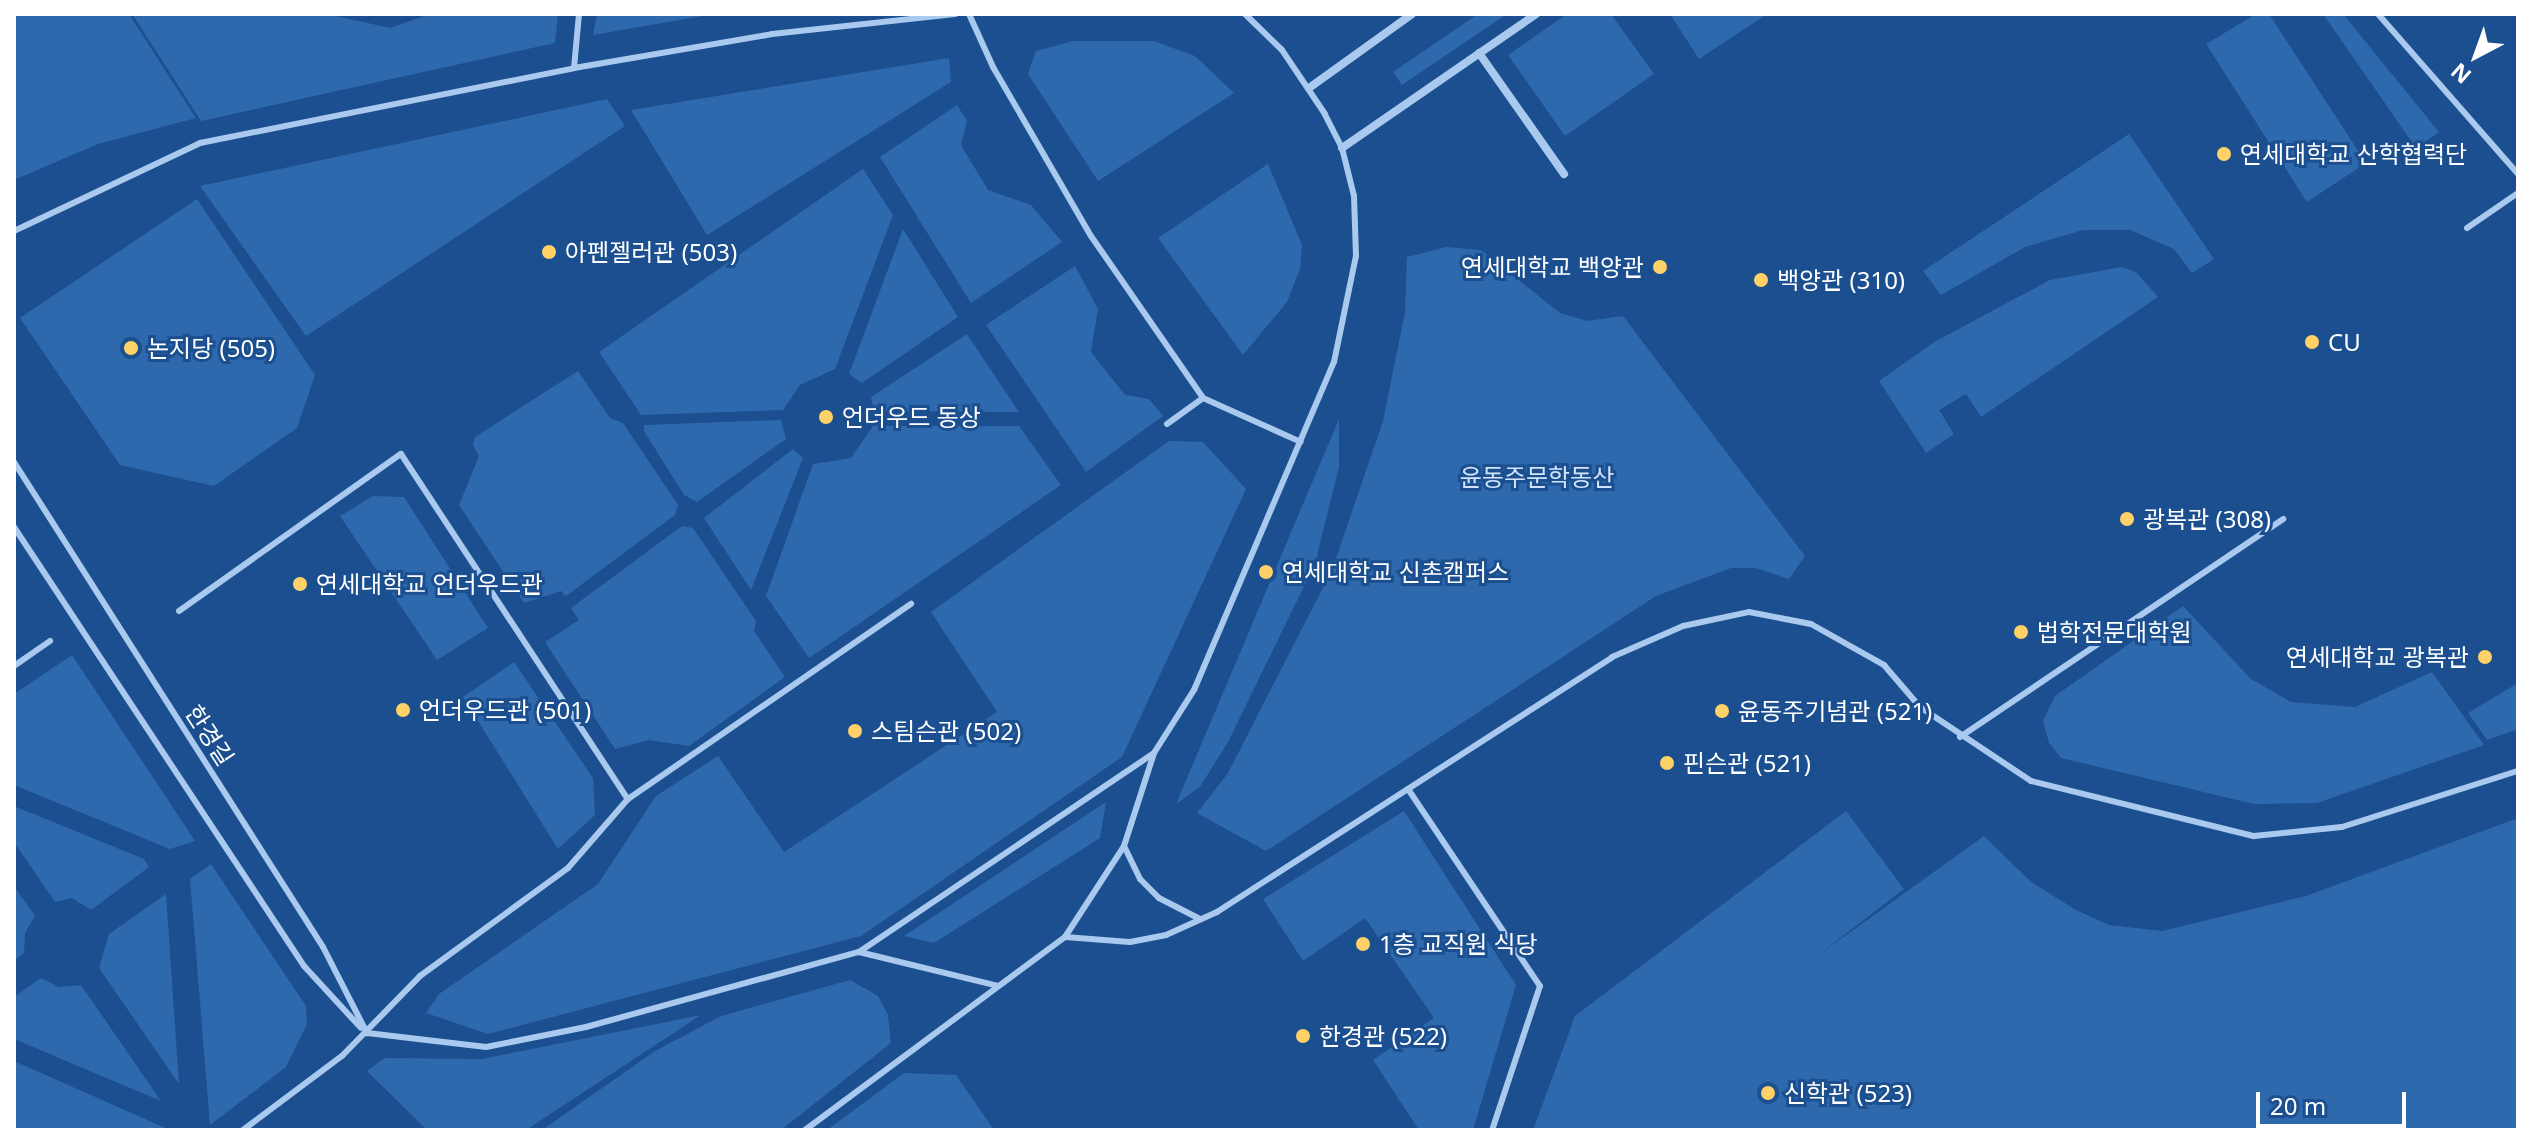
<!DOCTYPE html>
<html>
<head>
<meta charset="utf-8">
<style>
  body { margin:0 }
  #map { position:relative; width:2532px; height:1144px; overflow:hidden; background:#1b4f8f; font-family:"Noto Sans","Noto Sans KR",sans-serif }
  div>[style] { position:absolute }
  .green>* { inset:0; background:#2e69ad }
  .lane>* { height:6px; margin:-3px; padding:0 3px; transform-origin:3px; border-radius:3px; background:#a9c9ee }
  .street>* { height:8px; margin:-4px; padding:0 4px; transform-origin:4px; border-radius:4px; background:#a9c9ee }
  .dots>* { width:22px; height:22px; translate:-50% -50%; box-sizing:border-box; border:4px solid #1b4f8f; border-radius:50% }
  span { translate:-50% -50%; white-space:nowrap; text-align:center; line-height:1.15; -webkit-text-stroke:6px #1b4f8f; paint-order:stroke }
  .poi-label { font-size:24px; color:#fff }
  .left { translate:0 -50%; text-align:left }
  .right { translate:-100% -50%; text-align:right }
  .park-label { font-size:24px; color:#cfe3fa }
  .street-label { font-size:24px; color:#fff }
  .frame { position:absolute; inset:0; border:16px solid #fff; pointer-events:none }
  .north { position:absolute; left:2436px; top:16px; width:80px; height:80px; -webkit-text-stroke:6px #1b4f8f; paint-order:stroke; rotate:221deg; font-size:22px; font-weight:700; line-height:32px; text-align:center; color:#fff }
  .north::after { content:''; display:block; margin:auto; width:28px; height:36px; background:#fff; clip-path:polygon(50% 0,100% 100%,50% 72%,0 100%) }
  .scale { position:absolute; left:2256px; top:1092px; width:150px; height:36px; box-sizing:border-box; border:4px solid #fff; border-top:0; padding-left:10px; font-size:24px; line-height:28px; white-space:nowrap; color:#fff; -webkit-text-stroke:6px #1b4f8f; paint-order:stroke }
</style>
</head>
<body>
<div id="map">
  <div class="green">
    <i style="clip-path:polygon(14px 14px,129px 14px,196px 118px,98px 144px,14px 180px)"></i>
    <i style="clip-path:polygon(132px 14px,327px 14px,390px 28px,430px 14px,558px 14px,555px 43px,201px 121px)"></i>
    <i style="clip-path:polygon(597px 14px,714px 14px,593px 35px)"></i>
    <i style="clip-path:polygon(1478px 14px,1507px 14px,1402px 85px,1393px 72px)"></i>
    <i style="clip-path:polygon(1567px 14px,1611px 14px,1654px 74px,1565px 136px,1508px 55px)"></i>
    <i style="clip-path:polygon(1670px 14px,1767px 14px,1699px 59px)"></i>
    <i style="clip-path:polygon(2256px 14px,2269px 14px,2366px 163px,2307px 202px,2206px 44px)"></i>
    <i style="clip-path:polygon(2323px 14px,2343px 14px,2439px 132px,2416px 148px)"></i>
    <i style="clip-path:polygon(1073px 41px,1154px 41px,1195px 56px,1234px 93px,1098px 181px,1028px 74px,1036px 51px)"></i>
    <i style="clip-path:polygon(949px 58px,951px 82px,707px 235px,631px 110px)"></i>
    <i style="clip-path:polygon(607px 99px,625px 126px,306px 336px,200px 186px)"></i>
    <i style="clip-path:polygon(957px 105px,967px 121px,961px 145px,988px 190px,1031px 205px,1062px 242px,971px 303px,880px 157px)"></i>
    <i style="clip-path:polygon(2129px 134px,2214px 259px,2192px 273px,2174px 249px,2130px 230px,2083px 230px,2025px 247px,1941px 295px,1923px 271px)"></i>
    <i style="clip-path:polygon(1268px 164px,1302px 245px,1300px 269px,1287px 302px,1243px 355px,1158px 238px)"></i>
    <i style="clip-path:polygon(863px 169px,893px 215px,835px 369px,800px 385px,783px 410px,641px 415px,599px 352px)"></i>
    <i style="clip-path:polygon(197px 199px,315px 375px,297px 428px,214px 486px,120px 465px,20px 318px)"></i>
    <i style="clip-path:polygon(903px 229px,958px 317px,862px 383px,849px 374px)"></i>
    <i style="clip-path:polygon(1446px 247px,1481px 250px,1560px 313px,1587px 321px,1623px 316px,1805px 556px,1789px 579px,1756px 568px,1731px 568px,1656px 596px,1266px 851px,1197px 813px,1228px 773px,1332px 570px,1383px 421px,1405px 312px,1407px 257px)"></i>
    <i style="clip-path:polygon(1075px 266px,1098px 309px,1091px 352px,1125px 395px,1149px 399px,1163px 416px,1086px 472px,986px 325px)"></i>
    <i style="clip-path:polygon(2122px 267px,2136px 272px,2158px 297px,1981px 417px,1966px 394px,1939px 410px,1954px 434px,1926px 453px,1879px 381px,1936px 341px,2050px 280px)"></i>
    <i style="clip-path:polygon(967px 334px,1019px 412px,874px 411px,871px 397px)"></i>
    <i style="clip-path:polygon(578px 371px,610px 418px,623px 423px,678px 505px,675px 515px,566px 596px,561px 591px,524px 603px,459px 505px,479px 456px,473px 445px,475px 437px)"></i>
    <i style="clip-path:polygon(1339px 419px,1339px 467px,1315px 564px,1228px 742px,1200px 787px,1176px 804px)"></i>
    <i style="clip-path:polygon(781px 420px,786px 439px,697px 502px,684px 495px,644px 431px,644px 425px)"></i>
    <i style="clip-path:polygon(873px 426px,1019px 426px,1061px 485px,809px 658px,766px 596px,813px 464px,851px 458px)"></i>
    <i style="clip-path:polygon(1169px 441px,1203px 442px,1246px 489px,1122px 757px,861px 936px,488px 1034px,426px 1013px,439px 994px,598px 884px,656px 796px,718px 756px,784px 852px,997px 712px,931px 612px)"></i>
    <i style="clip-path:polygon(793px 449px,803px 458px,751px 590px,704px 518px)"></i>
    <i style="clip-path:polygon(373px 496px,404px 497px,488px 628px,437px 660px,340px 516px)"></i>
    <i style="clip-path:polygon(682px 526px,693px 528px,756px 621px,754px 631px,785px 677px,689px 746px,649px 740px,615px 749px,545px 642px,579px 620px,571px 608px)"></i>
    <i style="clip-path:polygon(2183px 606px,2251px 679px,2291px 702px,2355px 707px,2432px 672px,2484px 745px,2317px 803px,2254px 804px,2061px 758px,2049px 743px,2043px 721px,2055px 696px)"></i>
    <i style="clip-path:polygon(72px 655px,195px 841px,170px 849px,14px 785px,14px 694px)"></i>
    <i style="clip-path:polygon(514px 662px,593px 778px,595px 815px,558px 849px,463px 697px)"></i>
    <i style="clip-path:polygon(2518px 683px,2518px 729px,2487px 740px,2468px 713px)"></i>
    <i style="clip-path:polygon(1106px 802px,1100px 838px,934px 943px,904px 936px)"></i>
    <i style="clip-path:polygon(14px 806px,144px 859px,149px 867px,91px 910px,72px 898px,55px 902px,14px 842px)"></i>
    <i style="clip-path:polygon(1404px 811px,1516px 985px,1473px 1130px,1419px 1130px,1373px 1060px,1434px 1018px,1365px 918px,1303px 961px,1263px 899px)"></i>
    <i style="clip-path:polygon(1846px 811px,1904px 889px,1817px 956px,1984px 836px,2031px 882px,2076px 910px,2109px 925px,2162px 931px,2306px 896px,2518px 818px,2518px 1130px,1533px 1130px,1575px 1016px)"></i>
    <i style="clip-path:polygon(211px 864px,306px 1006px,307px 1024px,286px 1067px,210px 1125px,190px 879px)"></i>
    <i style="clip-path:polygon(14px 886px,35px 916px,25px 933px,24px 953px,14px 961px)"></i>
    <i style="clip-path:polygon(166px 894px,179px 1084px,99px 968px,109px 934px)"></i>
    <i style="clip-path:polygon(41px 978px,59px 987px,81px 985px,161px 1101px,14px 1039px,14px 997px)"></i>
    <i style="clip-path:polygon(850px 980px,878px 996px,888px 1015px,891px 1043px,781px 1130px,542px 1130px,655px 1051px,721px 1016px)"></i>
    <i style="clip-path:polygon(701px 1015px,526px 1130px,427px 1130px,367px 1071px,384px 1058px,482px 1059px)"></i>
    <i style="clip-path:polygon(14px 1061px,170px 1130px,14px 1130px)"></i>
    <i style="clip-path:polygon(904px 1073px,956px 1075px,994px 1130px,827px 1130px)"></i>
  </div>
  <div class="lane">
    <i style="left:969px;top:14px;width:58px;rotate:65.6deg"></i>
    <i style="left:993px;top:67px;width:195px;rotate:59.9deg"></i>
    <i style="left:1091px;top:236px;width:197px;rotate:55.3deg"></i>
    <i style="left:1203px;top:398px;width:107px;rotate:24.2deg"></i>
    <i style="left:2378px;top:14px;width:213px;rotate:48.8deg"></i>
    <i style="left:574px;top:68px;width:54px;rotate:-84.7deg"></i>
    <i style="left:2467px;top:228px;width:62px;rotate:-34.5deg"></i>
    <i style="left:14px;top:231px;width:206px;rotate:-25.3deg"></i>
    <i style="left:200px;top:143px;width:381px;rotate:-11.3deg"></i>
    <i style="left:574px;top:68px;width:201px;rotate:-9.7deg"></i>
    <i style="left:772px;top:34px;width:184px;rotate:-6.2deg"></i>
    <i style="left:1167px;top:424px;width:44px;rotate:-35.8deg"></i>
    <i style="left:14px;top:462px;width:575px;rotate:57.5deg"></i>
    <i style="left:323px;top:947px;width:97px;rotate:62.9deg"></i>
    <i style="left:14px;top:527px;width:526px;rotate:56.55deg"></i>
    <i style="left:304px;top:966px;width:84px;rotate:47.4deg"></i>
    <i style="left:179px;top:611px;width:272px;rotate:-35.3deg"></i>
    <i style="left:401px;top:454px;width:413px;rotate:56.7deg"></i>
    <i style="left:14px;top:666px;width:44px;rotate:-34.8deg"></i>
    <i style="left:1960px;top:737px;width:390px;rotate:-34deg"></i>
    <i style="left:1408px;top:789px;width:237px;rotate:56.2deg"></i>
    <i style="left:1540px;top:986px;width:152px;rotate:108.4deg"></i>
    <i style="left:1124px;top:846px;width:37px;rotate:64deg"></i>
    <i style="left:1140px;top:879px;width:27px;rotate:45deg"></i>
    <i style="left:1159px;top:898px;width:46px;rotate:27.1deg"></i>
    <i style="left:1065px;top:937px;width:65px;rotate:4.4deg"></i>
    <i style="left:1130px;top:942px;width:37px;rotate:-11deg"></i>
    <i style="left:1166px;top:935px;width:56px;rotate:-24.3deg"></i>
    <i style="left:1217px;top:912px;width:470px;rotate:-32.8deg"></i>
    <i style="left:1612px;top:657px;width:77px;rotate:-23.6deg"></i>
    <i style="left:1683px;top:626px;width:67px;rotate:-12deg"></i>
    <i style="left:1749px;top:612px;width:63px;rotate:11deg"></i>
    <i style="left:1811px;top:624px;width:84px;rotate:29.3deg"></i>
    <i style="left:1884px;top:665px;width:55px;rotate:49.4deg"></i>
    <i style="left:1920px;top:707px;width:133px;rotate:33.7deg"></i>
    <i style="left:2031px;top:781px;width:230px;rotate:13.9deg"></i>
    <i style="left:2254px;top:836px;width:88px;rotate:-5.8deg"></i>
    <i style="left:2342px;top:827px;width:185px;rotate:-17.7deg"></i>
    <i style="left:859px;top:952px;width:143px;rotate:13.7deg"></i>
    <i style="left:367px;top:1033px;width:120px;rotate:6.7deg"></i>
    <i style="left:486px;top:1047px;width:102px;rotate:-11.3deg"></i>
    <i style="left:586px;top:1027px;width:283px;rotate:-15.4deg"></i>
    <i style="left:859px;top:952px;width:354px;rotate:-34deg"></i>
    <i style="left:243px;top:1130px;width:124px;rotate:-36.8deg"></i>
    <i style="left:342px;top:1056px;width:112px;rotate:-45.7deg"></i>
    <i style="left:420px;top:976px;width:183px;rotate:-36.1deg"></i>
    <i style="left:568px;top:868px;width:91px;rotate:-49deg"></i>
    <i style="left:628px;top:799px;width:344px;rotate:-34.6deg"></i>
    <i style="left:805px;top:1130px;width:324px;rotate:-36.6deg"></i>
    <i style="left:1065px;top:937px;width:108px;rotate:-57deg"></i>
    <i style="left:1124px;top:846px;width:98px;rotate:-72.1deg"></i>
    <i style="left:1154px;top:753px;width:75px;rotate:-57.6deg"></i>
    <i style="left:1194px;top:690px;width:357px;rotate:-66.9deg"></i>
    <i style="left:1334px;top:362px;width:108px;rotate:-78.3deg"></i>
    <i style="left:1356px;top:256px;width:60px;rotate:-91.9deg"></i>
    <i style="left:1354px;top:196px;width:49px;rotate:-104deg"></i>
    <i style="left:1342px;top:148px;width:38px;rotate:-117deg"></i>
    <i style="left:1325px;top:114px;width:77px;rotate:-123.9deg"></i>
    <i style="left:1282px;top:50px;width:52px;rotate:-135.8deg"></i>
  </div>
  <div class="street">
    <i style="left:1479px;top:53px;width:148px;rotate:54.9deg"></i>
    <i style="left:1309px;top:88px;width:127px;rotate:-35.7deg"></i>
    <i style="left:1342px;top:148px;width:236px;rotate:-34.6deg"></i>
  </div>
  <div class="dots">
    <i style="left:2224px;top:154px;background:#ffd166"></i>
    <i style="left:549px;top:252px;background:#ffd166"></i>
    <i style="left:1660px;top:267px;background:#ffd166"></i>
    <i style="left:1761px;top:280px;background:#ffd166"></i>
    <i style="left:2312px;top:342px;background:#ffd166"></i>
    <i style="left:131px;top:348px;background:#ffd166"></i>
    <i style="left:826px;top:417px;background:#ffd166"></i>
    <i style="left:2127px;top:519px;background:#ffd166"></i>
    <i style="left:1266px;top:572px;background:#ffd166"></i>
    <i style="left:300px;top:584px;background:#ffd166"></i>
    <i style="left:2021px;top:632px;background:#ffd166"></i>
    <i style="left:2485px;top:657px;background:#ffd166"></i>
    <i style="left:403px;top:710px;background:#ffd166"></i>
    <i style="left:1722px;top:711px;background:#ffd166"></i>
    <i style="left:855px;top:731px;background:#ffd166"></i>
    <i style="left:1667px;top:763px;background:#ffd166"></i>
    <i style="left:1363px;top:944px;background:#ffd166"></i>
    <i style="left:1303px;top:1036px;background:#ffd166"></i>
    <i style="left:1768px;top:1093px;background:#ffd166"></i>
  </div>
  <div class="poi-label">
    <span class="left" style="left:2240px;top:154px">연세대학교 산학협력단</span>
    <span class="left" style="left:565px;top:252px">아펜젤러관 (503)</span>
    <span class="right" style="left:1644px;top:267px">연세대학교 백양관</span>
    <span class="left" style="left:1777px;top:280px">백양관 (310)</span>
    <span class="left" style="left:2328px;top:342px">CU</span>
    <span class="left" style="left:147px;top:348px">논지당 (505)</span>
    <span class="left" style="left:842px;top:417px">언더우드 동상</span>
    <span class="left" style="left:2143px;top:519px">광복관 (308)</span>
    <span class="left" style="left:1282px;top:572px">연세대학교 신촌캠퍼스</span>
    <span class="left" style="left:316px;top:584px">연세대학교 언더우드관</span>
    <span class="left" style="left:2037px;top:632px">법학전문대학원</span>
    <span class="right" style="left:2469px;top:657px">연세대학교 광복관</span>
    <span class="left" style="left:419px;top:710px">언더우드관 (501)</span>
    <span class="left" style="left:1738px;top:711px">윤동주기념관 (521)</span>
    <span class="left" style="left:871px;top:731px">스팀슨관 (502)</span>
    <span class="left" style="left:1683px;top:763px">핀슨관 (521)</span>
    <span class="left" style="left:1379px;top:944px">1층 교직원 식당</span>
    <span class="left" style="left:1319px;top:1036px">한경관 (522)</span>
    <span class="left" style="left:1784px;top:1093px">신학관 (523)</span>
  </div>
  <div class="park-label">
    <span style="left:1537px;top:477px">윤동주문학동산</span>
  </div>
  <div class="street-label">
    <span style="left:210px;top:735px;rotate:57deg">한경길</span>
  </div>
  <div class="frame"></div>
  <div class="north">N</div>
  <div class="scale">20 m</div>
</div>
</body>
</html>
